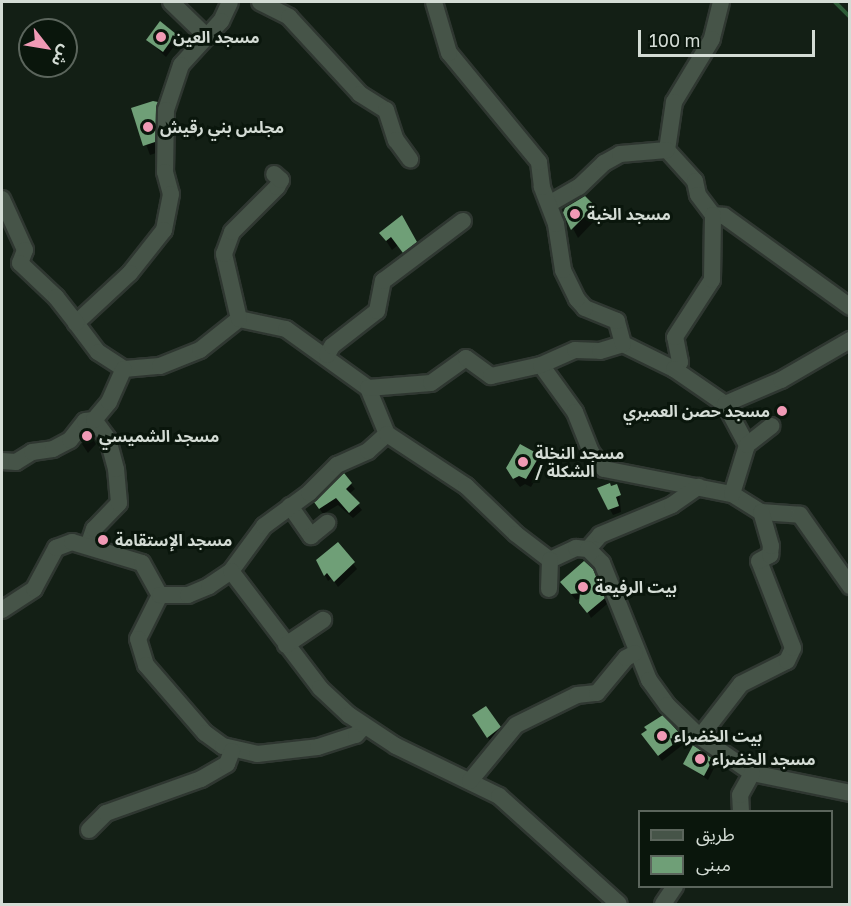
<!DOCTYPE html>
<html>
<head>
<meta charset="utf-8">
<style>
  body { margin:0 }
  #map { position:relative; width:851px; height:906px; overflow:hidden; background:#131f15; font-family:"Golos Text","Noto Sans Arabic",sans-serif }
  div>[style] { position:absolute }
  .shadow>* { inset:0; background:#0007 }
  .stream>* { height:4px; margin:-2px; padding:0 2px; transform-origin:2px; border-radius:2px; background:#2d5b37 }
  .building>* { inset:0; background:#6f9f77 }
  .roads { filter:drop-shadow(2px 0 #2f3731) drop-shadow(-2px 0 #2f3731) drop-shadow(0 2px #2f3731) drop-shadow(0 -2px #2f3731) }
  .minor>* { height:16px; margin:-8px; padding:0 8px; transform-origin:8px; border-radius:8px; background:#465448 }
  .dots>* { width:16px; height:16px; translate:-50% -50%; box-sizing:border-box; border:3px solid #0a160c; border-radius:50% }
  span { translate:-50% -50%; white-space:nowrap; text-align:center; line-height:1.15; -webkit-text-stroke:6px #0a160c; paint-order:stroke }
  .poi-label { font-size:16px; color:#d4dcd5; font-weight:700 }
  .left { translate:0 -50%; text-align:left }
  .right { translate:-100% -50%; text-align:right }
  .frame { position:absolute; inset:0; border:3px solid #d4dcd5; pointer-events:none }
  .legend { position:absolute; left:638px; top:810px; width:195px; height:78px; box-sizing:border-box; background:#0a160c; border:2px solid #5b655c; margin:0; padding:8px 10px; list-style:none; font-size:18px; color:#d4dcd5 }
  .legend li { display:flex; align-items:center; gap:12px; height:30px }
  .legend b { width:30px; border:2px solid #5b655c }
  .north { position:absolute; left:18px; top:18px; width:60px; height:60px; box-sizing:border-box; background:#0a160c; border:2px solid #5b655c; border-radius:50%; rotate:121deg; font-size:16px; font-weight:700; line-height:24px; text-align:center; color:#d4dcd5 }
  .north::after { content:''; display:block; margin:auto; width:21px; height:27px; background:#f09ab5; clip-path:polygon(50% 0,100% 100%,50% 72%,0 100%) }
  .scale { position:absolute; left:638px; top:30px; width:177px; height:27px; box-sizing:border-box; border:3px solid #d4dcd5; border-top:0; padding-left:8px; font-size:18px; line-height:21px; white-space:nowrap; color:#d4dcd5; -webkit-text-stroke:4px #0a160c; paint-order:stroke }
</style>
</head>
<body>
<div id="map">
  <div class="shadow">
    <i style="clip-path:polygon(175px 35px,178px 41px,166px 57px,148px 40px)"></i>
    <i style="clip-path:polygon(157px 104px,162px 112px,159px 152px,150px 155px,133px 109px)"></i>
    <i style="clip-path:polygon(594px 207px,599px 216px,578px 238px,565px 213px)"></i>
    <i style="clip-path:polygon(402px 217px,421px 252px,409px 261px,398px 245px,392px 250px,381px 233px)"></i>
    <i style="clip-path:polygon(90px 434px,96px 444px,88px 453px,82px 444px)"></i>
    <i style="clip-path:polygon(539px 456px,544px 465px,531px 487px,525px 484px,520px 487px,513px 478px)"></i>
    <i style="clip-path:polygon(344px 476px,355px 489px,349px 494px,362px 510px,353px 518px,338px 505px,323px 514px,319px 508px)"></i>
    <i style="clip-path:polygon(599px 489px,619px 492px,621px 512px,613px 515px)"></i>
    <i style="clip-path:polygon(104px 536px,109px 539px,109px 543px,104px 542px)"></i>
    <i style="clip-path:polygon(338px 544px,357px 569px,338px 587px,332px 578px,328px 581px,317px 560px)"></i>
    <i style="clip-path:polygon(596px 576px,607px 604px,591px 618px,581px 598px,576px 600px,562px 583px)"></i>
    <i style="clip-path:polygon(477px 721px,499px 728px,503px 734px,491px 742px)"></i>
    <i style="clip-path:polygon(682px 738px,685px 743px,662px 761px,647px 740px)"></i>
    <i style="clip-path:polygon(712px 760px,715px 766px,708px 780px,685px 764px)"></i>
  </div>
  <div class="stream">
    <i style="left:835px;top:2px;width:21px;rotate:45deg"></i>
  </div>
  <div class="building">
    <i style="clip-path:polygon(160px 21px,176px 34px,163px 52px,146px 40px)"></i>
    <i style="clip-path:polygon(153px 101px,158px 102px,155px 142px,143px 146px,131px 108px)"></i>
    <i style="clip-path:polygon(585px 196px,595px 206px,571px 230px,563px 213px,565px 208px)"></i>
    <i style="clip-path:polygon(402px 215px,417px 242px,403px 253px,391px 237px,386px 241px,379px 233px)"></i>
    <i style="clip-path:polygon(520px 444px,540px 455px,526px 479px,519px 476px,513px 479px,506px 468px)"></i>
    <i style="clip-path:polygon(344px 473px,352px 483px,346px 489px,360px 503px,349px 513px,336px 498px,319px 509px,314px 502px)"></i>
    <i style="clip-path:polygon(610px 483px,611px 486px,617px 484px,621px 495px,616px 497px,619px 506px,608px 510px,597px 488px)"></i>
    <i style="clip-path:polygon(338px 542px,355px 562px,334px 582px,327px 573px,324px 576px,316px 560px)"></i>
    <i style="clip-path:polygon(584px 561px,593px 569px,605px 598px,587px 613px,579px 603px,580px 593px,571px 594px,560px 582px)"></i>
    <i style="clip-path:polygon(486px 706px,501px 727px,487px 738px,472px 715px)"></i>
    <i style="clip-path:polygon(663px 715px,683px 737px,658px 756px,641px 734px,647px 730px,644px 727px)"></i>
    <i style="clip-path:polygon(693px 745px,713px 759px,704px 776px,683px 764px)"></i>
  </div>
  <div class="roads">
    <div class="minor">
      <i style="left:171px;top:2px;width:50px;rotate:44.2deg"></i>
      <i style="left:230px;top:2px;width:21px;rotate:115deg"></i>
      <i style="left:221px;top:21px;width:59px;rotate:132.3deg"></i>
      <i style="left:181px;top:65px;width:47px;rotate:108.4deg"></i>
      <i style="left:166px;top:110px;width:62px;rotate:90.9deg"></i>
      <i style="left:165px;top:172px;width:23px;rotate:75deg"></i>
      <i style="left:171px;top:194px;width:37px;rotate:101deg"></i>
      <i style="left:164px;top:230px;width:55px;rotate:128.3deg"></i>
      <i style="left:130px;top:273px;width:74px;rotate:137.2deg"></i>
      <i style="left:76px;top:323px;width:36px;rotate:53deg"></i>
      <i style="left:98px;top:352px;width:31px;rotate:33deg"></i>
      <i style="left:124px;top:369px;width:36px;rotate:-5deg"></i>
      <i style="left:160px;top:366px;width:43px;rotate:-21.8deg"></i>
      <i style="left:200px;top:350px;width:50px;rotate:-38.5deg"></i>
      <i style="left:239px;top:319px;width:48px;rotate:12deg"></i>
      <i style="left:286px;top:329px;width:101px;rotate:35.7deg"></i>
      <i style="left:368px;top:388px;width:50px;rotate:67.6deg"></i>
      <i style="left:260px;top:2px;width:33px;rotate:27deg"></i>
      <i style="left:289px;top:17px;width:105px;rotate:47.3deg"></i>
      <i style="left:360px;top:94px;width:31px;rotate:32deg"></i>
      <i style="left:386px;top:110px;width:32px;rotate:72deg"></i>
      <i style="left:396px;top:140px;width:24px;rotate:54deg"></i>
      <i style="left:721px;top:2px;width:38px;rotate:104deg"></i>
      <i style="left:712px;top:39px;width:74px;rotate:121.1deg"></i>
      <i style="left:674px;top:102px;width:49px;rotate:98.3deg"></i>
      <i style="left:667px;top:150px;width:42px;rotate:47.9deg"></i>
      <i style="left:695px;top:181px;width:14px;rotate:78deg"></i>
      <i style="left:698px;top:195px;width:25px;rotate:53deg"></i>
      <i style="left:713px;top:215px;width:11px;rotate:5deg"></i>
      <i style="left:724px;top:216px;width:155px;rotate:35.8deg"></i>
      <i style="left:2px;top:199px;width:56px;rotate:65.7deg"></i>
      <i style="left:25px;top:250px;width:14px;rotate:111deg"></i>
      <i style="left:20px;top:263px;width:50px;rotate:43.4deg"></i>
      <i style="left:56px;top:297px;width:33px;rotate:52deg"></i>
      <i style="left:549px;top:204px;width:34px;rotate:-30deg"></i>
      <i style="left:579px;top:187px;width:35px;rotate:-44deg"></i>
      <i style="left:604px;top:163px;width:18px;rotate:-29deg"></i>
      <i style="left:620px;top:154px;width:47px;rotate:-4.9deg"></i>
      <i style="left:239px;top:319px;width:67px;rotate:-103deg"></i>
      <i style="left:224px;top:254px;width:23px;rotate:-70deg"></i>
      <i style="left:232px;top:232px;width:64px;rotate:-45deg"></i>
      <i style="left:277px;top:187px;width:8px;rotate:-60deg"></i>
      <i style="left:281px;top:180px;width:9px;rotate:-139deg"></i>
      <i style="left:623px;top:344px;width:57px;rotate:26.1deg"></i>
      <i style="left:674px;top:369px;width:9px;rotate:-49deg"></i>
      <i style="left:680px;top:362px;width:25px;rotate:-101deg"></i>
      <i style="left:675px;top:337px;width:68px;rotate:-57deg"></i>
      <i style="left:712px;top:280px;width:65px;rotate:-89.1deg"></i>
      <i style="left:327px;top:355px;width:10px;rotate:-61deg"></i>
      <i style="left:332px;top:346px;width:57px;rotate:-37.9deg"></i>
      <i style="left:377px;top:311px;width:31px;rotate:-79deg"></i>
      <i style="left:383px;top:281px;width:100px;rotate:-36.9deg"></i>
      <i style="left:541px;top:365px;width:58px;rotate:54.1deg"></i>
      <i style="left:575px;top:412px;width:43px;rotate:68.2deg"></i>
      <i style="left:591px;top:452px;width:21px;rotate:53deg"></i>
      <i style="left:604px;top:469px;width:130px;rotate:11.1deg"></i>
      <i style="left:732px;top:494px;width:34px;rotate:32deg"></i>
      <i style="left:761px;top:512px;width:39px;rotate:4deg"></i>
      <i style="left:800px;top:515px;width:87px;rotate:54.8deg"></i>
      <i style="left:674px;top:369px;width:62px;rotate:34.5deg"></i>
      <i style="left:725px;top:404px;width:61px;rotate:-23.2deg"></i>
      <i style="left:781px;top:380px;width:80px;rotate:-30.1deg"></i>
      <i style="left:368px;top:388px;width:63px;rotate:-4.5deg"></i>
      <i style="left:431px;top:383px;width:43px;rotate:-35.5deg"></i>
      <i style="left:466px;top:358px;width:31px;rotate:36deg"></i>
      <i style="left:491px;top:376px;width:51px;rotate:-12.4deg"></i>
      <i style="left:541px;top:365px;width:37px;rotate:-24deg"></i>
      <i style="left:575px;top:350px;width:25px;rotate:2deg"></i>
      <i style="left:600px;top:351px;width:24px;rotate:-17deg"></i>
      <i style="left:623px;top:344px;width:24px;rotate:-105deg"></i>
      <i style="left:617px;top:321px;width:35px;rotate:-158deg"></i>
      <i style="left:585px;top:308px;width:12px;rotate:-132deg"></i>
      <i style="left:577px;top:299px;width:32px;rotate:-116deg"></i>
      <i style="left:563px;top:270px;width:47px;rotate:-98.7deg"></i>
      <i style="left:556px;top:224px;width:40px;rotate:-111deg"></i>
      <i style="left:542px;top:187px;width:25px;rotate:-97deg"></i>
      <i style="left:539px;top:162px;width:141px;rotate:-129.5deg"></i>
      <i style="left:449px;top:53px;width:53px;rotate:-106.4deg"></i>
      <i style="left:725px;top:404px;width:47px;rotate:61.8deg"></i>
      <i style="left:747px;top:445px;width:51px;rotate:107deg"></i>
      <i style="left:747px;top:445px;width:31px;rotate:-38deg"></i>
      <i style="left:2px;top:461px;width:14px;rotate:4deg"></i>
      <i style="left:16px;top:462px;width:19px;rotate:-32deg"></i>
      <i style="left:32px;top:452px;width:21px;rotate:-8deg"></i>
      <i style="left:53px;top:449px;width:19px;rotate:-28deg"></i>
      <i style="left:70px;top:440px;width:24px;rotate:-52deg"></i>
      <i style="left:85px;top:421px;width:9px;rotate:-6deg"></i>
      <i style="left:290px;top:506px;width:37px;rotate:55deg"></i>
      <i style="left:311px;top:536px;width:21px;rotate:-39deg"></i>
      <i style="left:88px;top:546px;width:18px;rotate:-71deg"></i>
      <i style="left:94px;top:529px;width:36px;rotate:-46deg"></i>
      <i style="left:119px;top:503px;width:34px;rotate:-95deg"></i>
      <i style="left:116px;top:469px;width:31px;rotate:-105deg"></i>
      <i style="left:108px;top:439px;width:24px;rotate:-126deg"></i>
      <i style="left:94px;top:420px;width:23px;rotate:-50deg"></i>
      <i style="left:109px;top:402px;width:36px;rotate:-66deg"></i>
      <i style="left:588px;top:549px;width:18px;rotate:-49deg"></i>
      <i style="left:600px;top:535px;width:78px;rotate:-22.6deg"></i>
      <i style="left:672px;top:505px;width:32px;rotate:-35deg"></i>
      <i style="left:231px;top:571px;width:56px;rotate:-53.7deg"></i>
      <i style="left:264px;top:526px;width:56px;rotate:-36.3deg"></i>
      <i style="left:309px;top:493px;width:40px;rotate:-45deg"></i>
      <i style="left:337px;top:465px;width:34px;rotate:-24deg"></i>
      <i style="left:368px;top:451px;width:25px;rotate:-42deg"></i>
      <i style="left:387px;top:434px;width:95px;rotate:33.4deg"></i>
      <i style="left:466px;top:486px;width:69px;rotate:43.8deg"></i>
      <i style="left:516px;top:534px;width:43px;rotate:37.4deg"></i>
      <i style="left:550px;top:560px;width:29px;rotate:-25deg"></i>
      <i style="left:576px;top:548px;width:12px;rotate:5deg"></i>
      <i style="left:588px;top:549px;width:20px;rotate:45deg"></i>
      <i style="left:602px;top:563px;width:126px;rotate:68.1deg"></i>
      <i style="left:649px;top:680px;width:31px;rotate:54deg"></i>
      <i style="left:667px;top:705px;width:46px;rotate:44.1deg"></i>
      <i style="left:700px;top:737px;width:63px;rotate:34.7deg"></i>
      <i style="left:752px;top:773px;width:100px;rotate:11.5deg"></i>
      <i style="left:549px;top:589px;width:29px;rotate:-88deg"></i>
      <i style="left:160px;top:595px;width:49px;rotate:116.6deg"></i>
      <i style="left:138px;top:639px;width:27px;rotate:73deg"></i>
      <i style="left:146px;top:665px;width:90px;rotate:49.1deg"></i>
      <i style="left:205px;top:733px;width:22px;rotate:36deg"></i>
      <i style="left:223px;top:746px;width:35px;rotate:13deg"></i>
      <i style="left:257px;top:754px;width:61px;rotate:-6.5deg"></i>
      <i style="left:318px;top:747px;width:40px;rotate:-18deg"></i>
      <i style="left:356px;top:735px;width:12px;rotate:-48deg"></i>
      <i style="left:2px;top:610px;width:38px;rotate:-33deg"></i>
      <i style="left:34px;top:589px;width:47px;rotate:-61.8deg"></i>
      <i style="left:56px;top:548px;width:17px;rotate:-21deg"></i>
      <i style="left:72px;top:542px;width:73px;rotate:16.7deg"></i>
      <i style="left:142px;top:563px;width:37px;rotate:61deg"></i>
      <i style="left:160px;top:595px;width:28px"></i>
      <i style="left:188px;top:595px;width:23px;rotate:-23deg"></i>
      <i style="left:209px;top:586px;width:27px;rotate:-34deg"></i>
      <i style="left:231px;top:571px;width:147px;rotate:52.7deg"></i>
      <i style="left:320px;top:688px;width:40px;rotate:43deg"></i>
      <i style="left:349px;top:715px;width:56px;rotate:33.4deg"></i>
      <i style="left:396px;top:746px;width:114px;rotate:25.9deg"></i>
      <i style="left:499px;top:796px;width:161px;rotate:42deg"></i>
      <i style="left:286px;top:645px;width:45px;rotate:-34deg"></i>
      <i style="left:700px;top:737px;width:67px;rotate:-52.3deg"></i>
      <i style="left:741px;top:684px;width:51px;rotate:-26.6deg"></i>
      <i style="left:787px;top:661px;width:14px;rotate:-65deg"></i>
      <i style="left:793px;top:648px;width:93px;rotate:-111.3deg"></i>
      <i style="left:759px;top:561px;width:13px;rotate:-29deg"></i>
      <i style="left:770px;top:555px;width:9px;rotate:-84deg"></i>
      <i style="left:771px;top:546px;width:35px;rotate:-106deg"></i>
      <i style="left:470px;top:781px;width:72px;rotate:-50.6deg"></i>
      <i style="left:516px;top:725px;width:68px;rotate:-26.2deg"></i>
      <i style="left:577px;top:695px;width:20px;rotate:-6deg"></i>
      <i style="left:597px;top:693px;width:45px;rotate:-50.4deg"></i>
      <i style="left:626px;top:658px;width:10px;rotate:-29deg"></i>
      <i style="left:741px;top:812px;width:17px;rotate:-93deg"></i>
      <i style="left:740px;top:795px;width:25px;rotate:-61deg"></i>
      <i style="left:89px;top:830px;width:24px;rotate:-45deg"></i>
      <i style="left:106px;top:813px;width:101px;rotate:-19.7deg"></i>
      <i style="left:201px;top:779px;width:30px;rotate:-30deg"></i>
      <i style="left:227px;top:764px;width:14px;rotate:-69deg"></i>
      <i style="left:663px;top:904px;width:22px;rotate:-56deg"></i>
    </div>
  </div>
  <div class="dots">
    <i style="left:161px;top:37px;background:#f09ab5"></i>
    <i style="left:148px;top:127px;background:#f09ab5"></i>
    <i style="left:575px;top:214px;background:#f09ab5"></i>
    <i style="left:782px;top:411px;background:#f09ab5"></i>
    <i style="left:87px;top:436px;background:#f09ab5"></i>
    <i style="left:523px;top:462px;background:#f09ab5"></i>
    <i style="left:103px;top:540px;background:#f09ab5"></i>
    <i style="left:583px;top:587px;background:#f09ab5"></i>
    <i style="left:662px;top:736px;background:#f09ab5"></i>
    <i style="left:700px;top:759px;background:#f09ab5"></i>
  </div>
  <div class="poi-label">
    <span class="left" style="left:173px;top:37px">مسجد العين</span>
    <span class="left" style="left:160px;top:127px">مجلس بني رقيش</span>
    <span class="left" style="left:587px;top:214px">مسجد الخبة</span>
    <span class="right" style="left:770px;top:411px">مسجد حصن العميري</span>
    <span class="left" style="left:99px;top:436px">مسجد الشميسي</span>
    <span class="left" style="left:535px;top:462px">مسجد النخلة<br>/ الشكلة</span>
    <span class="left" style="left:115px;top:540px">مسجد الإستقامة</span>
    <span class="left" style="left:595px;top:587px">بيت الرفيعة</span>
    <span class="left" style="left:674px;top:736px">بيت الخضراء</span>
    <span class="left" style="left:712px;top:759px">مسجد الخضراء</span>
  </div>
  <div class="frame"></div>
  <ul class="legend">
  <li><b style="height:8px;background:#465448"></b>طريق</li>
  <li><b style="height:16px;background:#6f9f77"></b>مبنى</li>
  </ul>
  <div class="north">ش</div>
  <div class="scale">100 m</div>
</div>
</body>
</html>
